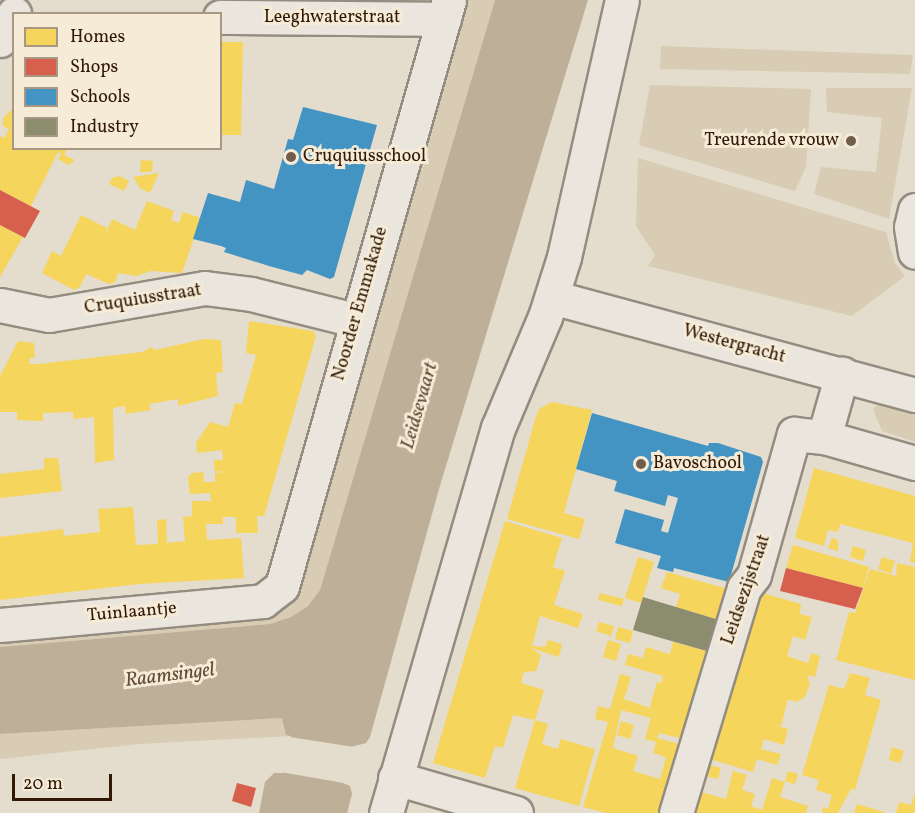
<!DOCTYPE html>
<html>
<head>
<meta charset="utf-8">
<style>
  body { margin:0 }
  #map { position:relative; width:915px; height:813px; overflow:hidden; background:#e4dccc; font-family:Vollkorn,serif }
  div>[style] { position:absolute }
  .green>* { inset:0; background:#d8ccb5 }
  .water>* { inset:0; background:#beaf98 }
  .pier>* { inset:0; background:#e4dccc }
  .homes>* { inset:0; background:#f6d55c }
  .shops>* { inset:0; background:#d6604d }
  .schools>* { inset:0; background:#4393c3 }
  .industry>* { inset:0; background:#8c8c6e }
  .roads { filter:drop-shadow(2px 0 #948c80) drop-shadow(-2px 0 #948c80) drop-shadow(0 2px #948c80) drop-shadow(0 -2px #948c80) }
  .minor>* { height:33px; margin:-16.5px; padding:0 16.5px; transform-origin:16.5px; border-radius:16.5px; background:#eae6de }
  .tertiary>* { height:33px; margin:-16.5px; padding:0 16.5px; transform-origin:16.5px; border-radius:16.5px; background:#eae6de }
  .secondary>* { height:33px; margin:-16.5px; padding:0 16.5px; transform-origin:16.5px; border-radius:16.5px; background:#eae6de }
  .dots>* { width:16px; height:16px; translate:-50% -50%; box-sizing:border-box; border:3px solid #f5ebd7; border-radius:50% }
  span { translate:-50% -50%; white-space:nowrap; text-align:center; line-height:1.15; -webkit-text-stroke:6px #f5ebd7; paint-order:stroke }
  .street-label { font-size:18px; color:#311905 }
  .poi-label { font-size:18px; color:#311905 }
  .right { translate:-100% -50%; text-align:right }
  .left { translate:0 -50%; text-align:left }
  .water-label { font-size:20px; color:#634d37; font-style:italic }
  .legend { position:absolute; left:12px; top:12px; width:210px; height:138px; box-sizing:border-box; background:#f5ebd7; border:2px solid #a79783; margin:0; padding:8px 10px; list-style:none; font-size:18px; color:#311905 }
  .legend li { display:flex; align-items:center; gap:12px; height:30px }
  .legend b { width:30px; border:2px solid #a79783 }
  .scale { position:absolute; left:12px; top:774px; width:100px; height:27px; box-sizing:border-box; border:3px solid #311905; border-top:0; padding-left:8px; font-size:18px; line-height:21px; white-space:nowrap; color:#311905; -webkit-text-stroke:4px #f5ebd7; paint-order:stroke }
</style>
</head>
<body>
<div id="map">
  <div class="green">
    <i style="clip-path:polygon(467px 0,495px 0,320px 590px,308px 606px,291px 617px,270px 624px,0 647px,0 636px,295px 592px,370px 322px)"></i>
    <i style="clip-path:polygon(661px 46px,913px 55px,910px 74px,660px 69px)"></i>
    <i style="clip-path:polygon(650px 85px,811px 89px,806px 167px,795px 191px,639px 145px)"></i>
    <i style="clip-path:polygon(826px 88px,912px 88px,889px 219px,814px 194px,821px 167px,876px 172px,882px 118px,827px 112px)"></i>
    <i style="clip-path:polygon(638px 158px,886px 232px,895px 263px,905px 276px,852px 316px,648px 266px,655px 255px,636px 226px)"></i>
    <i style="clip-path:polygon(881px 401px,915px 411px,915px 442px,882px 431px,873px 409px)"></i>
    <i style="clip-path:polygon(282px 718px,291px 736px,139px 744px,0 759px,0 734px)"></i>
  </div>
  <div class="water">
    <i style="clip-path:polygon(495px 0,588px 0,439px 489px,370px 737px,366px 743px,351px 747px,343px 783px,350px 786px,352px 794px,347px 813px,259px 813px,265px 782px,274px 773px,283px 773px,291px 736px,286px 735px,282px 718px,0 734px,0 647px,270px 624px,291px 617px,308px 606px,320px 590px)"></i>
  </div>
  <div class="pier">
    <i style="clip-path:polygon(290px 737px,354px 747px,344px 783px,280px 772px)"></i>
  </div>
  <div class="homes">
    <i style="clip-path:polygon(220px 42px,243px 42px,241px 135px,220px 135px)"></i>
    <i style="clip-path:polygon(14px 107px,14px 148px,68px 148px,64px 155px,75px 160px,68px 165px,58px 159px,61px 154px,58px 152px,31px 206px,0 190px,0 136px,4px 138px,9px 129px,3px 126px,3px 118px)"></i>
    <i style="clip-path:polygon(141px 160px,153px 161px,152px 172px,140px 172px)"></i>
    <i style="clip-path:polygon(159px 173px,150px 193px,140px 188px,133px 177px)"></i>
    <i style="clip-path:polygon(119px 176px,129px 181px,124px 191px,109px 184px,112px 178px)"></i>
    <i style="clip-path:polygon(147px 201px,174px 211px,171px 220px,179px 223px,183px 212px,201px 218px,182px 273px,151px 271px,136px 276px,118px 273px,115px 282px,109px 284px,86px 274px,80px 287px,74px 290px,42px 273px,52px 251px,61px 256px,81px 215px,107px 228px,105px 236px,112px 219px,135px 230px)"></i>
    <i style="clip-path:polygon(0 225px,23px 237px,0 277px)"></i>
    <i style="clip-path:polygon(249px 321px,313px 331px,316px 336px,264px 516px,257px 516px,258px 533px,236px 533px,236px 517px,223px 517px,223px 524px,206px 524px,207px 540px,241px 538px,244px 578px,139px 584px,0 600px,0 537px,63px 529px,64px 536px,100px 532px,98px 509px,133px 507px,136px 545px,158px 544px,157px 520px,166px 519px,167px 543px,185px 541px,183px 517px,192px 516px,192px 501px,211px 501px,210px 493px,190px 494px,188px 477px,192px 473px,203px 472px,204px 482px,215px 482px,215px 473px,224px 472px,214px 471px,214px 460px,223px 460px,222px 450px,197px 453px,196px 443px,210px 422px,228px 427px,235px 403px,242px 404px,256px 355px,246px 353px)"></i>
    <i style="clip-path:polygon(204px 339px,221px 340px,223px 372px,216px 373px,218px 396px,178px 406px,178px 399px,149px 404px,151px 410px,126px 414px,125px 406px,113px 408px,114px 460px,95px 463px,94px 417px,73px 419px,73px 412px,43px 413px,43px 421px,17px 420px,17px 412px,0 412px,0 376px,18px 341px,34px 343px,35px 358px,30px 358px,29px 364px,39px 364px,142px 352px,152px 347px,155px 350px)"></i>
    <i style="clip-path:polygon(552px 402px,592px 410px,564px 513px,585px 519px,579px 539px,507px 519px,535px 420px,539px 409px)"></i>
    <i style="clip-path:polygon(44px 458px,58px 458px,62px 491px,0 498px,0 474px,44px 469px)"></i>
    <i style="clip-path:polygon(814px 468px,915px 496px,915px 563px,910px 562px,913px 543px,840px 524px,838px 532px,828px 530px,824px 546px,795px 538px)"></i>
    <i style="clip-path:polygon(505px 521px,562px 538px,553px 567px,565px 571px,554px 605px,583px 614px,578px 628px,540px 616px,532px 646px,545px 647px,548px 640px,562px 644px,559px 657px,531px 648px,541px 655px,536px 671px,524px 672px,521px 683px,544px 690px,535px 720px,513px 715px,503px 748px,495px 746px,485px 778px,433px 763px)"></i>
    <i style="clip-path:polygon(832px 538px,838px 540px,838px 551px,828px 548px)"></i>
    <i style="clip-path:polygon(793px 545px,869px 567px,863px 588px,786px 568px)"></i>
    <i style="clip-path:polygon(853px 546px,866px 550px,863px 561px,850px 557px)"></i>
    <i style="clip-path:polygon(638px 557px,654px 562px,641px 603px,625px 598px)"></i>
    <i style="clip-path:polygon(882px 557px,895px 561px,891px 574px,878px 569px)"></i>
    <i style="clip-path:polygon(897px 563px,915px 567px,915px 581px,905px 579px,915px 581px,915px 680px,836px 660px,849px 612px,855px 613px,870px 569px,896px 576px)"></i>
    <i style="clip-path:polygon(667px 572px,728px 589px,719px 620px,676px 607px,680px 594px,661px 588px)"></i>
    <i style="clip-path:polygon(758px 592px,801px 604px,800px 614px,812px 617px,805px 640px,793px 636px,787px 656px,808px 663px,811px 653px,820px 656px,815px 677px,807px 675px,810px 684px,805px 697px,796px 702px,788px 699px,781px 726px,775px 725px,788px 729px,784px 745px,764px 739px,761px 749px,781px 754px,777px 765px,757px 759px,753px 772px,710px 759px)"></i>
    <i style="clip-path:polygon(600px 593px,624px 599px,622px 606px,598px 600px)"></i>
    <i style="clip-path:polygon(599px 622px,614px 626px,611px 636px,596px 631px)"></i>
    <i style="clip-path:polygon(618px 627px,633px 631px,630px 643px,615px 639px)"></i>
    <i style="clip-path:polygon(608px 640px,621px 644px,616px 661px,603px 657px)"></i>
    <i style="clip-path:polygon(evenodd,673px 642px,710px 652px,684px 739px,659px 733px,657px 738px,683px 745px,663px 813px,606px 813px,583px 807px,608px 722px,595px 719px,598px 706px,610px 709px,620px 674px,631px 677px,624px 699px,653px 709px,650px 706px,657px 682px,661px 683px,663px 676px,625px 665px,628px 654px,643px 658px,646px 647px,670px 654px,673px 642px,621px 710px,651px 718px,645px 739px,656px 742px,653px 753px,666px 757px,660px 779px,633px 771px,638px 756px,613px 748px,621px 710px)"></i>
    <i style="clip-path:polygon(850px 673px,870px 678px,865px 695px,881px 700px,855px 790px,851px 789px,838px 813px,822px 813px,823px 807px,828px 809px,832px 795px,816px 790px,819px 780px,802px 775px,829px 685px,844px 689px)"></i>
    <i style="clip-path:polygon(535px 720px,548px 724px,542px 744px,558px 749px,561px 739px,595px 749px,579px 806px,515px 788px)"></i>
    <i style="clip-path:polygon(621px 721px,634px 725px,630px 739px,617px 735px)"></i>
    <i style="clip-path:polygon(892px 747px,904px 751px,900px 763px,889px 760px)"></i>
    <i style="clip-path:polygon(709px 765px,721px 768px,718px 779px,706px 776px)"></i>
    <i style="clip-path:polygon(733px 771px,747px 775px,742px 790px,755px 794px,751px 806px,762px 810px,772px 778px,785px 782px,780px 797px,808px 806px,806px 813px,694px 813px,701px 792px,726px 799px)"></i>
    <i style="clip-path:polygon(788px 771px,798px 774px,795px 784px,785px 781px)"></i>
    <i style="clip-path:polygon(915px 793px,915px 813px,896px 813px,899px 802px,911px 805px)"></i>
    <i style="clip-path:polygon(857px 804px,884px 812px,884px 813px,854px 813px)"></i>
  </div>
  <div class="shops">
    <i style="clip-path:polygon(0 190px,40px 211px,25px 238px,0 225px)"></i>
    <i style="clip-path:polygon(786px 568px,863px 588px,855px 609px,780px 591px)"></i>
    <i style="clip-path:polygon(237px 783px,256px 788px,251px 807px,232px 801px)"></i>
  </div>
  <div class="schools">
    <i style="clip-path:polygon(303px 107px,377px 125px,334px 277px,330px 279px,307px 270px,302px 275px,269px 266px,224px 252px,226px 248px,221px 246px,193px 239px,208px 193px,240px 202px,246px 180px,274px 189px,288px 139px,293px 140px)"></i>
    <i style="clip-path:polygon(592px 413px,708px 446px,709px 443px,718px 443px,761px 457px,763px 462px,729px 582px,674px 568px,673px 572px,657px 568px,661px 556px,615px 543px,625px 509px,664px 520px,661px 531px,668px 533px,678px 498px,668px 495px,665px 506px,614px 491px,617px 481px,576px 469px)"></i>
  </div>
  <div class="industry">
    <i style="clip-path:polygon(643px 597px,719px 620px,710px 652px,633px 630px)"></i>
  </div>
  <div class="roads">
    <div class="minor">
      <i style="left:220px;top:17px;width:224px;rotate:0.5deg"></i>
      <i style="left:0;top:40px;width:30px;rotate:-62deg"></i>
      <i style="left:915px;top:210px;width:17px;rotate:103deg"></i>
      <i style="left:911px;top:227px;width:25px;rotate:81deg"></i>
      <i style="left:0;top:305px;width:50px;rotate:11.5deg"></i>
      <i style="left:49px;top:315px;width:158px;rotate:-9.8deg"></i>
      <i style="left:205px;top:288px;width:46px;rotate:7.4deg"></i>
      <i style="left:251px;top:294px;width:107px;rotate:14deg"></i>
      <i style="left:824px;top:437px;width:66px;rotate:-74.1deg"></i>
      <i style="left:0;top:625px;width:264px;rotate:-5.2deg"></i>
      <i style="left:263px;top:601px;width:24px;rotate:-38deg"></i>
      <i style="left:282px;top:586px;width:609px;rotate:-74.09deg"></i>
      <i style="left:395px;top:778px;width:126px;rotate:16.1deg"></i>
      <i style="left:676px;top:813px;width:235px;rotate:-73.2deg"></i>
      <i style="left:744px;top:588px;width:16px;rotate:-52deg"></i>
      <i style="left:754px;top:575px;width:147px;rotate:-74.2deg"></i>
      <i style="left:794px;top:434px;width:30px;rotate:6deg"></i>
      <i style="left:824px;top:437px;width:95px;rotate:15.9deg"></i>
    </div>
    <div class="tertiary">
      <i style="left:552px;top:297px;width:376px;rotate:15.1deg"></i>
    </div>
    <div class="secondary">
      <i style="left:386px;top:813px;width:401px;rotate:-73.8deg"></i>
      <i style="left:498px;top:428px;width:121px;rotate:-67.1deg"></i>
      <i style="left:545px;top:317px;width:63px;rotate:-72.4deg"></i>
      <i style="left:564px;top:257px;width:263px;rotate:-77.3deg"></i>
    </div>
  </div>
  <div class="dots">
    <i style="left:851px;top:141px;background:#705d4b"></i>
    <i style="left:291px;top:157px;background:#705d4b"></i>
    <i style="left:641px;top:464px;background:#705d4b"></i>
  </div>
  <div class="street-label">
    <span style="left:332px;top:18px">Leeghwaterstraat</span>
    <span style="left:143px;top:300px;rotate:-9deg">Cruquiusstraat</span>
    <span style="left:361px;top:304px;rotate:-74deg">Noorder Emmakade</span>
    <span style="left:734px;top:345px;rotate:15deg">Westergracht</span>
    <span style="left:747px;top:590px;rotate:-71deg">Leidsezijstraat</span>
    <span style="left:132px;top:613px;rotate:-5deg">Tuinlaantje</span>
  </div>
  <div class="poi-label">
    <span class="right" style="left:839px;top:141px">Treurende vrouw</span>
    <span class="left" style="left:303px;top:157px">Cruquiusschool</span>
    <span class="left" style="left:653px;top:464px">Bavoschool</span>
  </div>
  <div class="water-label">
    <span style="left:420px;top:406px;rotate:-74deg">Leidsevaart</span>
    <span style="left:170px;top:676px;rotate:-7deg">Raamsingel</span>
  </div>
  <ul class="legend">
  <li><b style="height:16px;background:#f6d55c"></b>Homes</li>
  <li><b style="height:16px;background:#d6604d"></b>Shops</li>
  <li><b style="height:16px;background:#4393c3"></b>Schools</li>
  <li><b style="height:16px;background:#8c8c6e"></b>Industry</li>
  </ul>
  <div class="scale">20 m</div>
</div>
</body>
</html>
